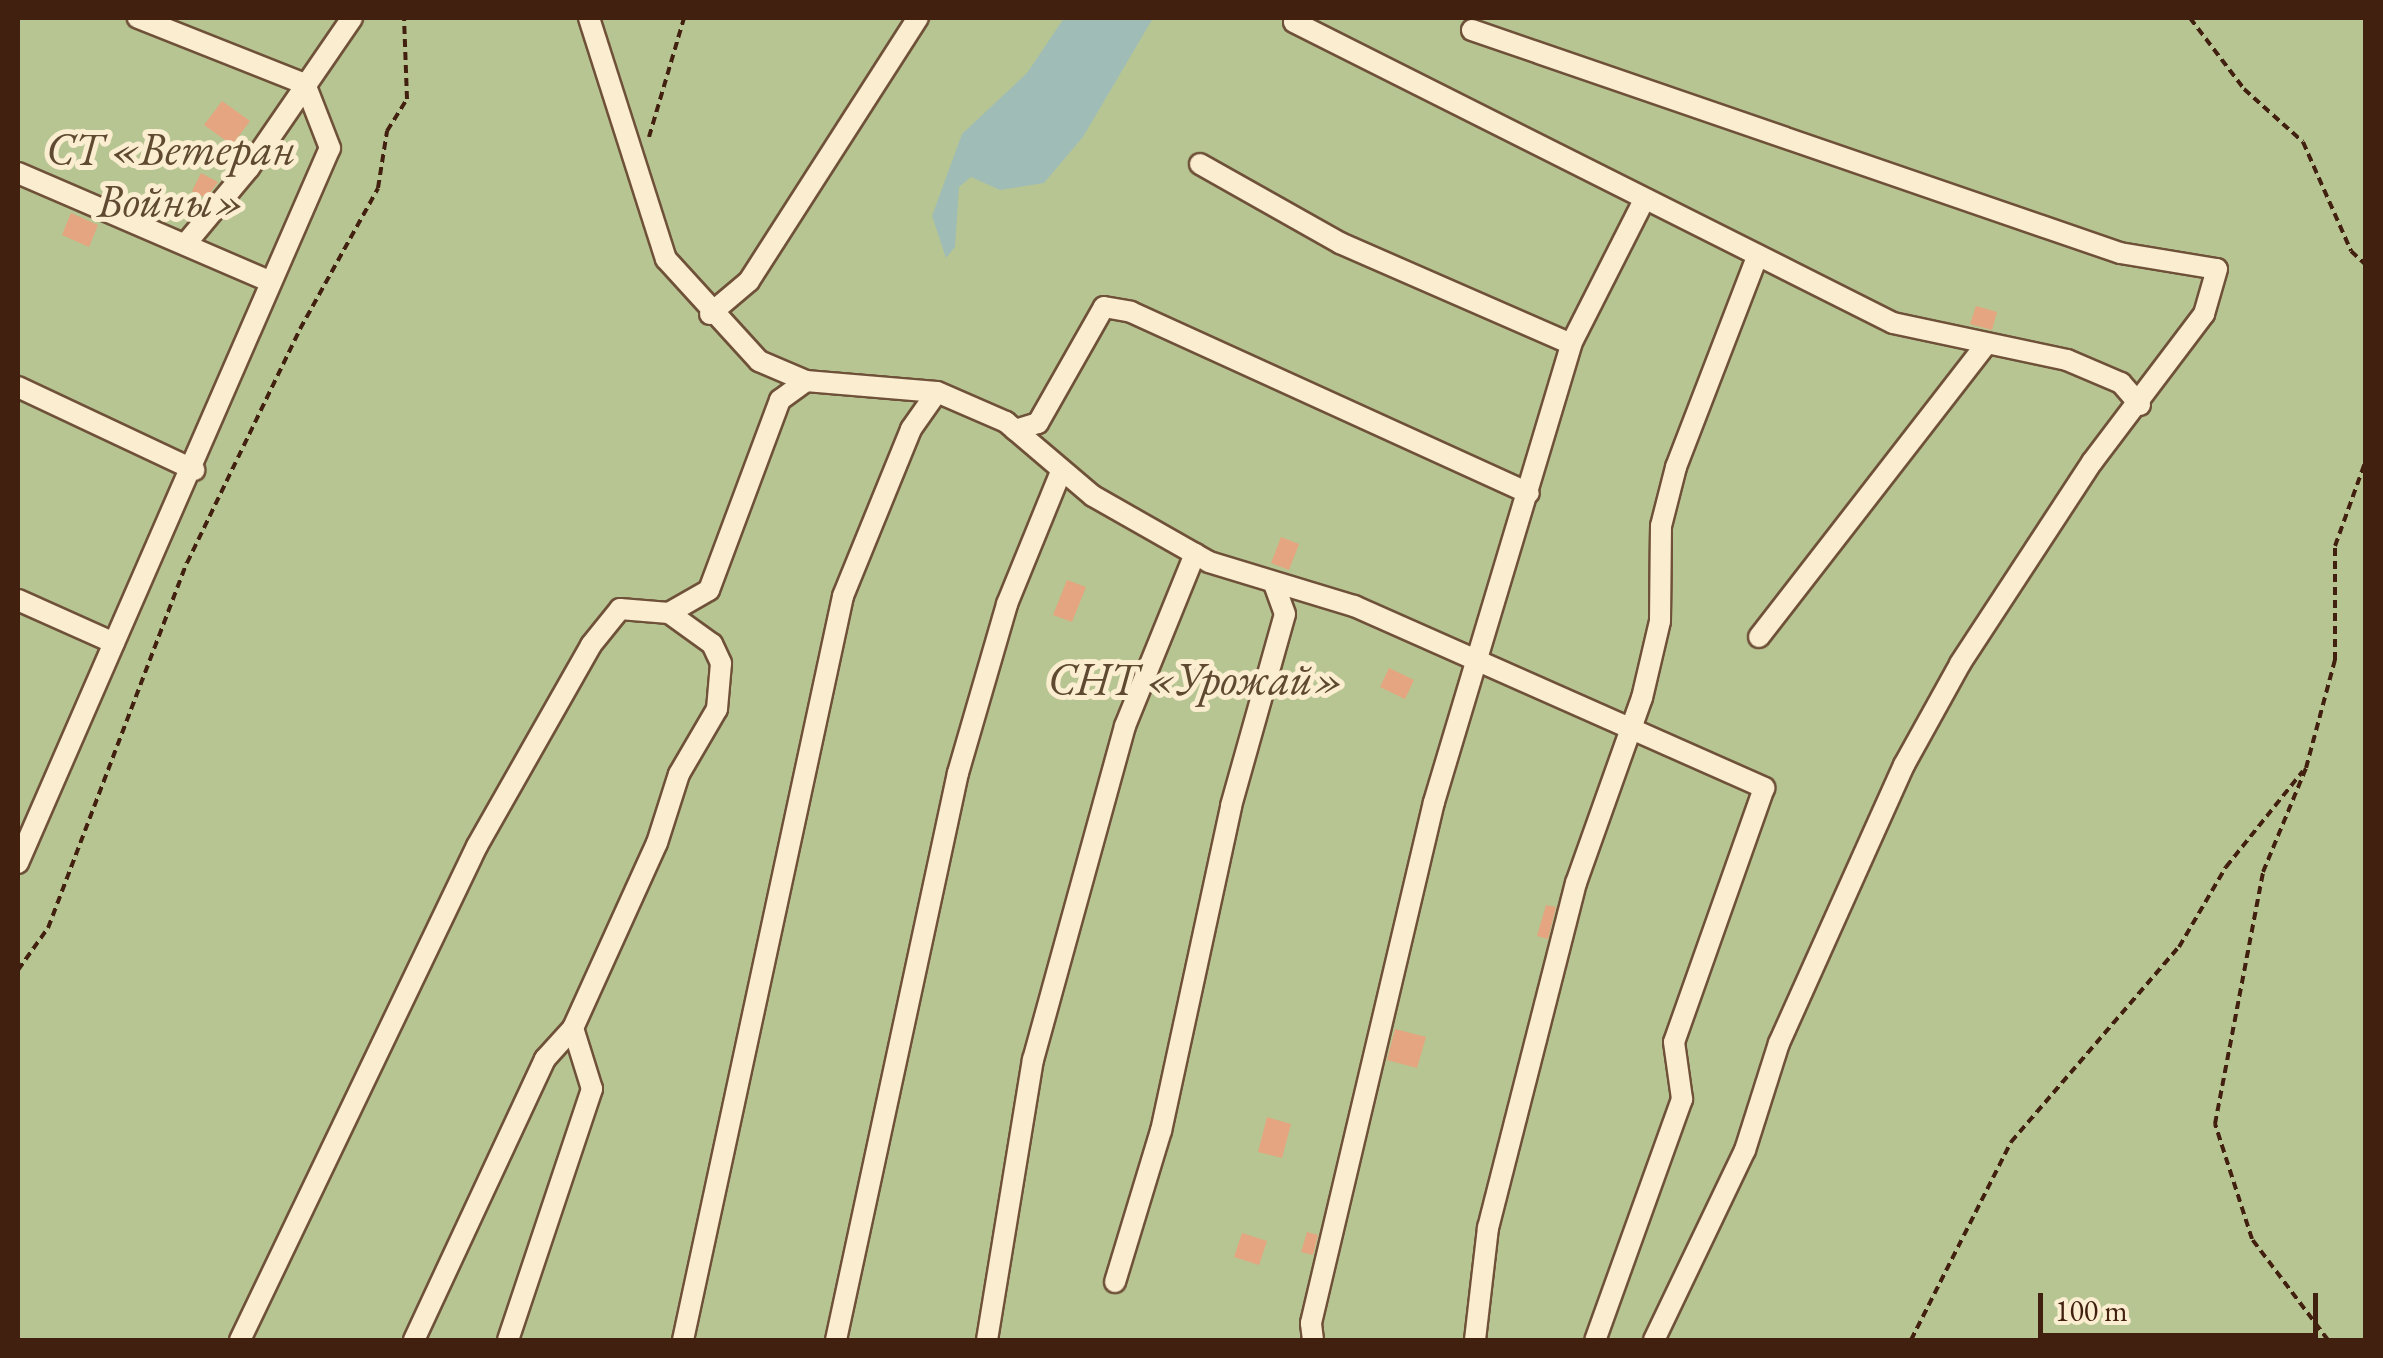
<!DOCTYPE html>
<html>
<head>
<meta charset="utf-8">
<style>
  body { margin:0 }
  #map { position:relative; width:2383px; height:1358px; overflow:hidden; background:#f7e4b6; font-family:"EB Garamond",serif }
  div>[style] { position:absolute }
  .green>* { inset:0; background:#b7c592 }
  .water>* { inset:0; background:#a0bcb7 }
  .building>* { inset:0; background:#e5a580 }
  .path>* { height:4px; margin-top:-2px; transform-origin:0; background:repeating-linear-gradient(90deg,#42200f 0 8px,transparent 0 13px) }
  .roads { filter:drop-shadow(2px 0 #6f5139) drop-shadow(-2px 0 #6f5139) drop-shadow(0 2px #6f5139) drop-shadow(0 -2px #6f5139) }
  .street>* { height:20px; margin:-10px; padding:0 10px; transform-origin:10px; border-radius:10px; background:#faedd0 }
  span { translate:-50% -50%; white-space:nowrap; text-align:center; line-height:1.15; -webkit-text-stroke:10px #faedd0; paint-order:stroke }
  .park-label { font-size:45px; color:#5f4930; font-style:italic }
  .frame { position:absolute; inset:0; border:20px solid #42200f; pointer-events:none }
  .scale { position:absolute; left:2038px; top:1293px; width:280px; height:45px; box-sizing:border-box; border:5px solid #42200f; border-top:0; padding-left:12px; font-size:30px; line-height:35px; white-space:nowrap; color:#42200f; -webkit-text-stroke:8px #faedd0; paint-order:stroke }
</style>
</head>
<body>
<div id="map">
  <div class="green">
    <i style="clip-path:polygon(18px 18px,2365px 18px,2365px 1340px,18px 1340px)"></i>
  </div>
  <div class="water">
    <i style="clip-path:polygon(1064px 18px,1153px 18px,1083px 137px,1044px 183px,1000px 190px,971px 177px,959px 187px,955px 247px,946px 258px,932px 216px,962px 134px,1027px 73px)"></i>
  </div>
  <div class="building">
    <i style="clip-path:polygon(222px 101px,250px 121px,232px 145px,204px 125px)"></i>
    <i style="clip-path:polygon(201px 173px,218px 182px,206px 198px,192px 191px)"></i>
    <i style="clip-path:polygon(71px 213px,98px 225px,89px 247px,62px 235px)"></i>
    <i style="clip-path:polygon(1976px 306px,1997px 312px,1992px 330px,1970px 324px)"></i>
    <i style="clip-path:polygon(1281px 537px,1299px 544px,1289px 570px,1271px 563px)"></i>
    <i style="clip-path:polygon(1067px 580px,1086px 587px,1072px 622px,1053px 615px)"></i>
    <i style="clip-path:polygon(1389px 668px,1414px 680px,1405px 699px,1380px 687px)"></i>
    <i style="clip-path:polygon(1546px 905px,1556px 907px,1548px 939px,1537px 936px)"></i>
    <i style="clip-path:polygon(1395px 1029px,1426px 1037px,1417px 1068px,1387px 1060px)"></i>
    <i style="clip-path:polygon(1267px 1117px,1291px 1124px,1282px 1158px,1258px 1152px)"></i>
    <i style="clip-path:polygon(1307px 1232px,1318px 1235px,1313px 1255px,1301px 1252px)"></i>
    <i style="clip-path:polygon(1242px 1233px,1267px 1241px,1259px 1265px,1234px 1257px)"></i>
  </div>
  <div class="path">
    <i style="left:2190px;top:18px;width:89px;rotate:52.7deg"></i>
    <i style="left:2244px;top:89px;width:79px;rotate:41.9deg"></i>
    <i style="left:2303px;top:142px;width:119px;rotate:66.2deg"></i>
    <i style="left:2351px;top:251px;width:21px;rotate:43deg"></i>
    <i style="left:649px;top:137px;width:124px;rotate:-73.6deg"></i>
    <i style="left:18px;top:970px;width:52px;rotate:-54.5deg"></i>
    <i style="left:48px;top:928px;width:391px;rotate:-69.2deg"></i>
    <i style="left:187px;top:563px;width:260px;rotate:-64.2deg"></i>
    <i style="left:300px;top:329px;width:161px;rotate:-61deg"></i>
    <i style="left:378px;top:188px;width:58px;rotate:-81deg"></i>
    <i style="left:387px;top:131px;width:38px;rotate:-58deg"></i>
    <i style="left:407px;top:99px;width:81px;rotate:-92.1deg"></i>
    <i style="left:1911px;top:1340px;width:222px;rotate:-63.2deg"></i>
    <i style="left:2011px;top:1142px;width:257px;rotate:-49.3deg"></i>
    <i style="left:2179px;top:947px;width:93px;rotate:-59.6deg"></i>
    <i style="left:2226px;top:867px;width:123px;rotate:-51.3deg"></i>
    <i style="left:2328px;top:1340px;width:126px;rotate:-127deg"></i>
    <i style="left:2252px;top:1239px;width:121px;rotate:-107.8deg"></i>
    <i style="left:2215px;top:1124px;width:257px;rotate:-79.2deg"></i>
    <i style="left:2263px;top:872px;width:113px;rotate:-67.5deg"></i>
    <i style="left:2306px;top:768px;width:112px;rotate:-75deg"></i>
    <i style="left:2335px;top:660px;width:114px;rotate:-90deg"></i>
    <i style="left:2335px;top:546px;width:91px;rotate:-70.2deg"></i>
  </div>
  <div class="roads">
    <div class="street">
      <i style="left:589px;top:18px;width:253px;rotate:72.3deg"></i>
      <i style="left:666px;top:259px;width:138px;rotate:47.6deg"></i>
      <i style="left:759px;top:361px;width:51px;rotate:23.1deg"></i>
      <i style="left:806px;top:381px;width:131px;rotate:4.8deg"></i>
      <i style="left:937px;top:392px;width:75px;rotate:23.5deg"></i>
      <i style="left:1006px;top:422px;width:114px;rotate:40.4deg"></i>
      <i style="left:1093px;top:496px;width:133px;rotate:29.6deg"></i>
      <i style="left:1209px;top:562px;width:152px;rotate:16.9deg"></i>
      <i style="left:1354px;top:606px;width:449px;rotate:23.9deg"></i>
      <i style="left:1764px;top:788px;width:269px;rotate:109.5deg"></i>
      <i style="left:1674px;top:1042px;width:58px;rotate:82deg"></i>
      <i style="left:1682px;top:1099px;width:256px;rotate:109.8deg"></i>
      <i style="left:1294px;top:22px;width:670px;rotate:26.68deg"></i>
      <i style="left:1893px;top:323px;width:178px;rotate:12deg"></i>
      <i style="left:2067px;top:360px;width:59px;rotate:23.1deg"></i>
      <i style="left:2121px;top:383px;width:29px;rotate:49deg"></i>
      <i style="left:1472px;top:30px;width:685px;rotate:18.99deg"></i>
      <i style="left:2120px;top:253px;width:98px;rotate:9.4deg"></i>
      <i style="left:2217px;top:269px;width:47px;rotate:106.1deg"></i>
      <i style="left:2204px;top:314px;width:186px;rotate:127.1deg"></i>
      <i style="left:2092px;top:462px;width:241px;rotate:123.2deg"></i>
      <i style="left:1960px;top:664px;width:115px;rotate:119deg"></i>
      <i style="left:1904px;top:765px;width:305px;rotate:114.2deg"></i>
      <i style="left:1779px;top:1043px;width:112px;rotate:107.6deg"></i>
      <i style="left:1745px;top:1150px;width:211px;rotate:115.6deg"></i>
      <i style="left:1200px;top:164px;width:161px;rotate:29.4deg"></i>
      <i style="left:1340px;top:243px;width:252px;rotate:23.6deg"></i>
      <i style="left:18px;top:173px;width:275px;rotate:23.3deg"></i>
      <i style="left:188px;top:241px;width:95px;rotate:-50.1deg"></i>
      <i style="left:249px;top:168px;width:182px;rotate:-55.5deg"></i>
      <i style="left:710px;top:314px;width:51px;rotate:-40.2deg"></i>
      <i style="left:749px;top:281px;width:313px;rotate:-57.3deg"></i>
      <i style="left:18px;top:387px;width:195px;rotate:25.2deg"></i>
      <i style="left:1015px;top:430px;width:24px;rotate:-17deg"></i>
      <i style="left:1038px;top:423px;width:133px;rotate:-60.4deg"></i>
      <i style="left:1104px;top:307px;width:27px;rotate:10deg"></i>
      <i style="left:1131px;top:312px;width:437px;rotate:24.5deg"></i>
      <i style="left:18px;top:600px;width:105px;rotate:24.1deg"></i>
      <i style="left:1759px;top:637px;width:368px;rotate:-52.2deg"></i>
      <i style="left:18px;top:863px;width:780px;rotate:-66.43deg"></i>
      <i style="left:330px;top:148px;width:69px;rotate:-111.3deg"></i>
      <i style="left:305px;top:84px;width:180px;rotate:-158.4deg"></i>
      <i style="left:1115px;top:1282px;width:158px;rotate:-73.1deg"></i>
      <i style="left:1161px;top:1131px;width:332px;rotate:-77.8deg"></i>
      <i style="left:1231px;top:806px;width:199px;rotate:-74.3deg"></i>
      <i style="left:1285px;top:614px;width:30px;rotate:-110deg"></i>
      <i style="left:240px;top:1340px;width:548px;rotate:-64.37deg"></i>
      <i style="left:477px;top:846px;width:231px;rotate:-60.4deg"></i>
      <i style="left:591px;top:645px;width:46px;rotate:-51.1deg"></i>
      <i style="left:620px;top:609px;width:49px;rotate:4.7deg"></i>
      <i style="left:669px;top:613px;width:46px;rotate:-29.9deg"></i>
      <i style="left:709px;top:590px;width:203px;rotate:-69.5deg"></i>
      <i style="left:780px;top:400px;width:32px;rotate:-36deg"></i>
      <i style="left:414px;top:1340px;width:310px;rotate:-65deg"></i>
      <i style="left:545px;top:1059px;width:42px;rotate:-47.9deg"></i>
      <i style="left:508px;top:1340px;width:265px;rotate:-71.5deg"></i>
      <i style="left:592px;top:1089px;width:64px;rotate:-107.3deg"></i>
      <i style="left:573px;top:1028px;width:203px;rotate:-65.6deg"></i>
      <i style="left:657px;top:843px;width:72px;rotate:-72.3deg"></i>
      <i style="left:679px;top:774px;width:75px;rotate:-59.7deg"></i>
      <i style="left:717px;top:709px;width:46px;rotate:-85deg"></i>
      <i style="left:721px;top:663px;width:21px;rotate:-115deg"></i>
      <i style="left:712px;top:644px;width:53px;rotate:-144.2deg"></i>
      <i style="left:683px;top:1340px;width:761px;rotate:-77.86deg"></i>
      <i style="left:843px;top:596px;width:180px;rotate:-67.8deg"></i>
      <i style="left:911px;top:429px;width:45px;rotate:-54.9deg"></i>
      <i style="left:836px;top:1340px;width:580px;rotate:-77.86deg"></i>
      <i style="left:958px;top:773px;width:176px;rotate:-73.8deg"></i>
      <i style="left:1007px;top:604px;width:143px;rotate:-67.8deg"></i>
      <i style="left:987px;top:1340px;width:284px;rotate:-80.7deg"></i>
      <i style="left:1033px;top:1060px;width:346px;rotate:-74.6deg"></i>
      <i style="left:1125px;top:726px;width:186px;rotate:-67.9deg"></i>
      <i style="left:1313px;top:1340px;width:17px;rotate:-97deg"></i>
      <i style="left:1311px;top:1323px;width:535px;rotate:-76.72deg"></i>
      <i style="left:1434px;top:802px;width:478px;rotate:-73.3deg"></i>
      <i style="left:1571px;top:344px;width:159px;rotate:-63.1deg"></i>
      <i style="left:1475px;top:1340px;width:113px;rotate:-83.4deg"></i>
      <i style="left:1488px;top:1228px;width:356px;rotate:-75.7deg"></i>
      <i style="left:1576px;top:883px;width:196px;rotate:-70.4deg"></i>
      <i style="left:1642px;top:698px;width:79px;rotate:-76.8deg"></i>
      <i style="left:1660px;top:621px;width:95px;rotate:-89.4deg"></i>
      <i style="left:1661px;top:526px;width:61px;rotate:-75.7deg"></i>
      <i style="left:1676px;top:467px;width:227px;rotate:-68.9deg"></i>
    </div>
  </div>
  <div class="park-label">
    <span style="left:171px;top:175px">СТ «Ветеран<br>Войны»</span>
    <span style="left:1196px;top:679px">СНТ «Урожай»</span>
  </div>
  <div class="frame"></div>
  <div class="scale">100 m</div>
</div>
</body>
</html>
